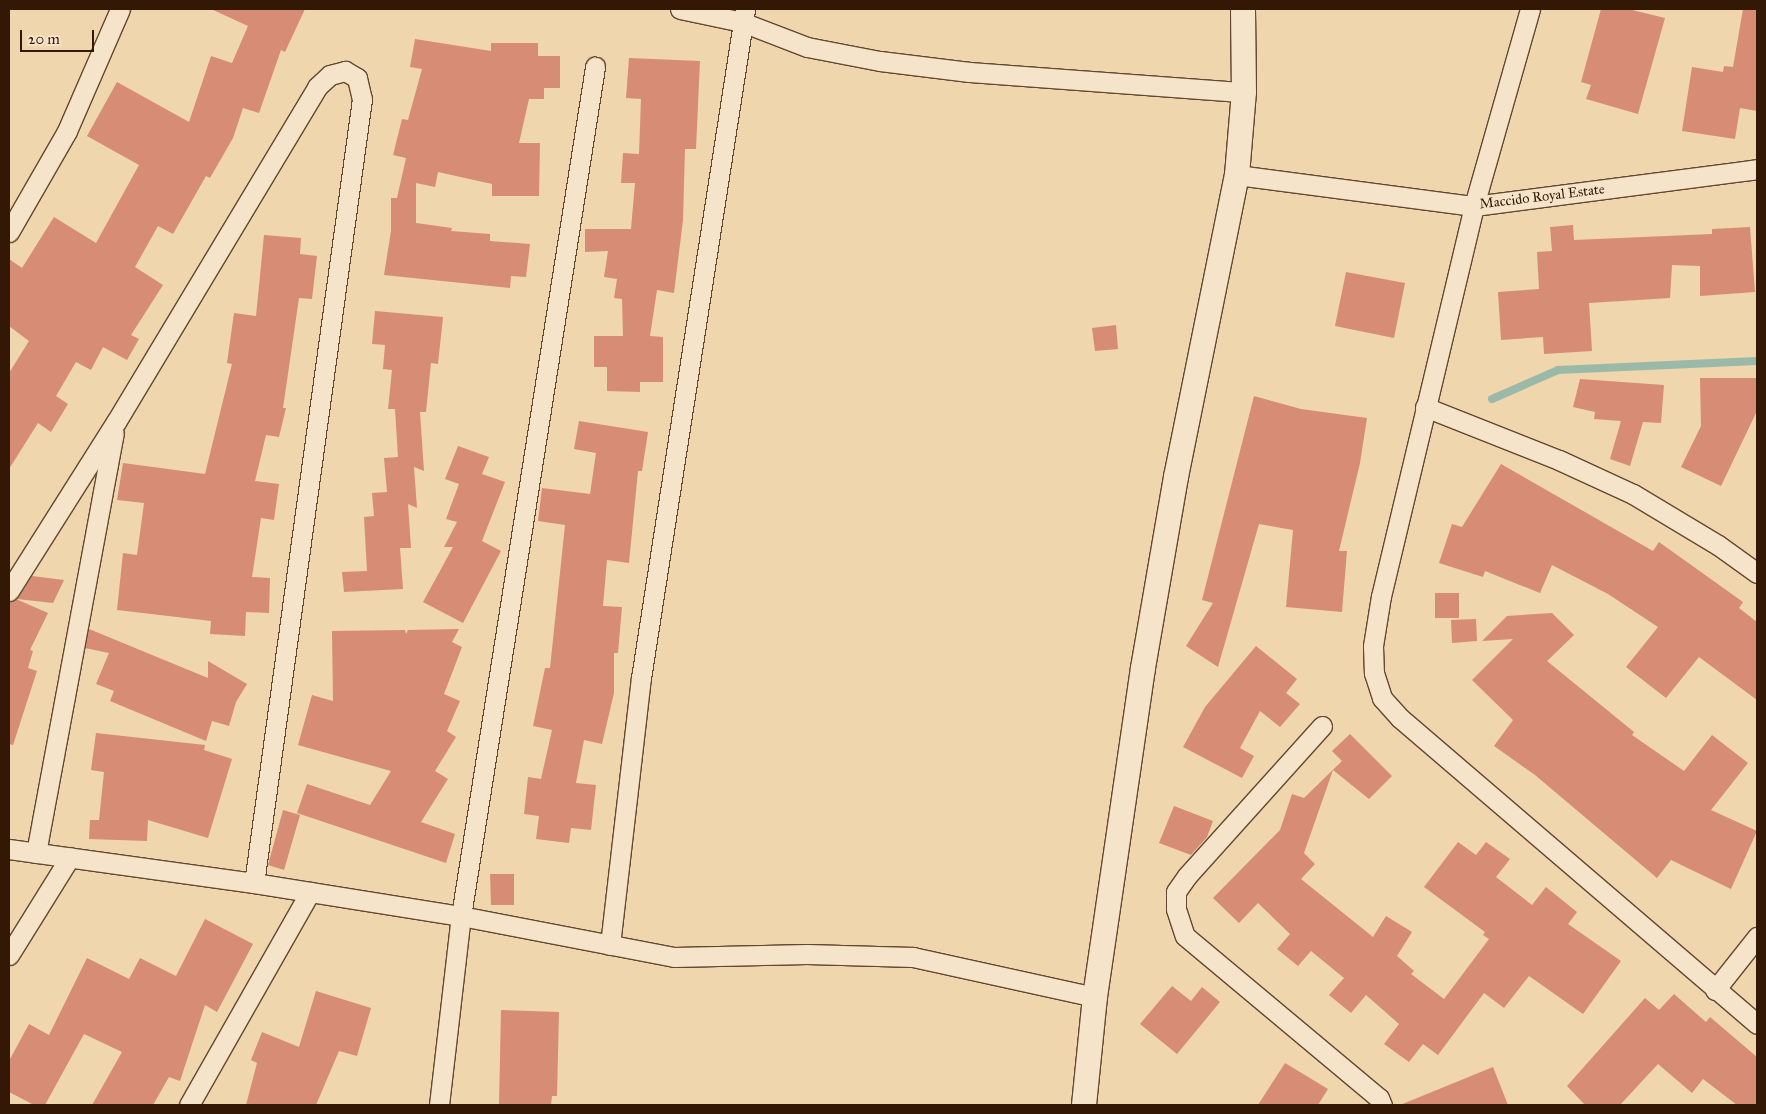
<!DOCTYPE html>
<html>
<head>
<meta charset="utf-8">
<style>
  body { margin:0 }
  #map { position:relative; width:1766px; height:1114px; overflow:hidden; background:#efd6ad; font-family:"IM FELL Great Primer",serif }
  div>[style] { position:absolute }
  .stream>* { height:8px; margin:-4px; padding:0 4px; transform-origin:4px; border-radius:4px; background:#9ab9a9 }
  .building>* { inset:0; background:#d78c75 }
  .roads { filter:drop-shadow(1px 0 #62482f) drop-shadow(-1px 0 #62482f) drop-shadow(0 1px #62482f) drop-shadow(0 -1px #62482f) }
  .minor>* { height:19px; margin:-9.5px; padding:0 9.5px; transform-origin:9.5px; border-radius:9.5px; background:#f5e4ca }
  .tertiary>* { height:24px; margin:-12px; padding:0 12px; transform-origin:12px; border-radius:12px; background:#f5e4ca }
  span { translate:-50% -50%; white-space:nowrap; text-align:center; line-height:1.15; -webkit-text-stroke:4px #f5e4ca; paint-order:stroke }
  .street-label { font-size:14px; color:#331805 }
  .frame { position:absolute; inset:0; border:10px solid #331805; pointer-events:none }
  .scale { position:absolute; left:20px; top:30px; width:74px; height:22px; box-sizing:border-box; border:2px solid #331805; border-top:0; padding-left:6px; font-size:15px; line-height:18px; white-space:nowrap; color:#331805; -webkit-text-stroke:4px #f5e4ca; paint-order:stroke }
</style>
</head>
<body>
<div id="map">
  <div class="stream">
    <i style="left:1492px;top:399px;width:72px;rotate:-23.7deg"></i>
    <i style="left:1558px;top:370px;width:199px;rotate:-2.6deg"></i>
  </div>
  <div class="building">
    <i style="clip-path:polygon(211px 9px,305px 9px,285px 52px,281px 50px,259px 113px,243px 108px,233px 138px,210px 178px,206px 176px,173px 234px,158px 226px,135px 267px,163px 285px,131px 335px,139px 339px,127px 360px,103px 347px,91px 370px,76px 362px,56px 396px,68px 404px,51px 432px,38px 423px,9px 469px,9px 373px,29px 341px,9px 326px,9px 259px,22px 268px,54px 217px,96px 243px,139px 165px,87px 136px,117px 82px,189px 122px,211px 56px,232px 63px,248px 26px)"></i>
    <i style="clip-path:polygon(1601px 9px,1628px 9px,1665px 18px,1638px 114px,1586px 99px,1591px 85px,1581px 82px)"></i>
    <i style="clip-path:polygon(1743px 9px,1757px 9px,1757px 111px,1740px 108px,1735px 139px,1682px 131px,1692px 67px,1723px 72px,1724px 66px,1733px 67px)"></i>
    <i style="clip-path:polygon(415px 39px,491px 51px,491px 43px,538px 43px,538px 56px,560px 56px,560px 88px,544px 88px,544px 99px,529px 99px,519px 143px,540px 143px,539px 196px,492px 196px,492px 184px,438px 172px,435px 187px,416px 183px,416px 223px,452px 228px,451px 231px,490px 234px,490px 241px,530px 244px,526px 277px,511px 276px,510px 288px,384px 275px,391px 231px,391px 198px,397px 198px,406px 158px,393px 155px,402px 119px,408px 120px,422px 69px,410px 67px)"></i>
    <i style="clip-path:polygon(629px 58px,700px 61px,696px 149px,685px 149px,683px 220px,674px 293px,657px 290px,650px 336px,663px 337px,663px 382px,640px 382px,640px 392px,607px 391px,607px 367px,594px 367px,594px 336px,623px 336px,622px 299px,614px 298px,617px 279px,604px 277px,608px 251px,585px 252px,585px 229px,631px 229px,635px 183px,621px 183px,623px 153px,639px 154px,641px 99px,626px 98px)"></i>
    <i style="clip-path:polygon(1573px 225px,1574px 240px,1712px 234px,1712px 229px,1750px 227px,1755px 292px,1700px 296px,1700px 266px,1672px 265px,1670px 298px,1589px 303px,1592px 351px,1544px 354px,1543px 337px,1501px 340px,1498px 292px,1539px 289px,1537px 252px,1552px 251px,1550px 227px)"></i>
    <i style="clip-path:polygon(264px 235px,301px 238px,300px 254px,317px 256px,312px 299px,299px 298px,283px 408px,286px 408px,279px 437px,266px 435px,255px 481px,279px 484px,274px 520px,261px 518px,252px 577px,270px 578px,269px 613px,246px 612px,245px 636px,210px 634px,211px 621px,117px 610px,123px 553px,137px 555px,144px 503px,117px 500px,123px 463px,205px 474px,232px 364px,227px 363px,234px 313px,256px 316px)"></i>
    <i style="clip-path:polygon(1346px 272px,1405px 283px,1394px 338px,1335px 326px)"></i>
    <i style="clip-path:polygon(375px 311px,443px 317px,438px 364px,431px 363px,426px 412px,420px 412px,424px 471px,414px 467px,417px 508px,408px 504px,411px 548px,400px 548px,403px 589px,344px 592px,342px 572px,367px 571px,364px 517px,374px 516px,372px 493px,387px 492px,384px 458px,398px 457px,395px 409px,388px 409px,392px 370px,383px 369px,385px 345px,372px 344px)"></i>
    <i style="clip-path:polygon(1116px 325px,1118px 349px,1095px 351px,1092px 328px)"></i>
    <i style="clip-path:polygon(1700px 378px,1757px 378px,1757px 411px,1721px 486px,1681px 467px,1701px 426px)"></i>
    <i style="clip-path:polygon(1580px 379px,1664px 385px,1661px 423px,1643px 422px,1630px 466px,1610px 459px,1621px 421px,1594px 419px,1595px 412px,1573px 407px)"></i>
    <i style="clip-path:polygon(1254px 396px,1301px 409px,1367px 418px,1360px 463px,1339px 551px,1347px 551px,1342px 612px,1286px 607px,1293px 530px,1259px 524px,1218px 667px,1186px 646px,1213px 603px,1202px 600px)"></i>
    <i style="clip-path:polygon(579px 421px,648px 432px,642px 471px,638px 471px,629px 563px,607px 560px,603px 606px,622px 607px,618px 653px,614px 653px,614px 693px,602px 744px,584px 740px,576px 783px,596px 785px,591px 830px,571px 828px,569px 843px,536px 839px,539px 816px,524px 814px,528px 777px,541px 779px,552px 730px,533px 726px,545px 668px,550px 668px,565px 525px,538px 521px,542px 488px,590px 494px,596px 453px,574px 449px)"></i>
    <i style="clip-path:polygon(458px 446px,489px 457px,482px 474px,505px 482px,482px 541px,501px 551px,463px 623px,423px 602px,453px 547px,444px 547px,457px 522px,446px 519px,459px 484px,445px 479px)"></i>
    <i style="clip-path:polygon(1501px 464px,1653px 551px,1659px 542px,1743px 602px,1739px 608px,1757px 622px,1757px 700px,1699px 657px,1666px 698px,1626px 667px,1658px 627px,1608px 594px,1552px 565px,1540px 593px,1485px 571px,1483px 577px,1439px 563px,1452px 524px,1462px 527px)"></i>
    <i style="clip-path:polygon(32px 576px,64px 580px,53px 603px,17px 599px)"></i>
    <i style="clip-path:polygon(1435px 593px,1459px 593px,1459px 618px,1435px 618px)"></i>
    <i style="clip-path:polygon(16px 599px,48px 613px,30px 650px,33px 651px,28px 668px,37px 671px,13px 745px,9px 744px,9px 602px)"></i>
    <i style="clip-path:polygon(1552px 613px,1574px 635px,1547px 661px,1634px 732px,1632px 735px,1684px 771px,1712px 735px,1748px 763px,1711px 810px,1757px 831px,1731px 889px,1671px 860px,1657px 878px,1535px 775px,1494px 746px,1513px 720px,1472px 680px,1513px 639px,1482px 641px,1507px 616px)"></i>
    <i style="clip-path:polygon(1476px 619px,1477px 641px,1452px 643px,1451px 620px)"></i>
    <i style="clip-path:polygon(89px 629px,208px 678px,208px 661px,247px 684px,236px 702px,229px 726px,212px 721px,206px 741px,110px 701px,114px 691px,96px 684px,109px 653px,85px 648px)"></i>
    <i style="clip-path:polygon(459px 629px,452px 642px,462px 647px,444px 694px,460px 701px,447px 731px,456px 737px,435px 771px,448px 779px,421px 822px,455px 834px,446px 863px,297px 813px,307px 784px,370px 805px,391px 771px,298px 745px,312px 695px,333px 701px,332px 631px,405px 630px,406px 634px,408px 630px)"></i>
    <i style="clip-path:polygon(1256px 646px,1297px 679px,1286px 693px,1300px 704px,1280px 727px,1260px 711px,1240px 748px,1254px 756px,1242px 778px,1183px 747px,1205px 707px)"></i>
    <i style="clip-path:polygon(96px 733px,205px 745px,204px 750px,232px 759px,208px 838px,148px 820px,147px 841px,89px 839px,90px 820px,99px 820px,104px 772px,91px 770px)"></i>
    <i style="clip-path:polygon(1350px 734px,1392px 776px,1369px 799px,1333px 770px,1304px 853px,1315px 864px,1301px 879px,1373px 937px,1386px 916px,1412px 932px,1397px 956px,1414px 971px,1411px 974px,1444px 999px,1489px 939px,1483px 935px,1485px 932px,1424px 887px,1458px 842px,1476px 855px,1486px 842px,1510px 859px,1496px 877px,1532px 905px,1546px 887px,1577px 912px,1568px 924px,1621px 961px,1583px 1014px,1529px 976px,1504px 1008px,1484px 993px,1438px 1055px,1423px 1044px,1409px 1062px,1384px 1044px,1399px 1024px,1366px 995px,1351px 1013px,1329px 995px,1344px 978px,1311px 951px,1298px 966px,1277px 949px,1290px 934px,1258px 903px,1239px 923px,1213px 898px,1280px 830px,1292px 794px,1304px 798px,1342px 761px,1332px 751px)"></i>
    <i style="clip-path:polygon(1174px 806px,1213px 821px,1207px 837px,1191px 855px,1159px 843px)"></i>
    <i style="clip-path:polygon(283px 810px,300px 815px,284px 870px,268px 865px)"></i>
    <i style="clip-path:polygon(490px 874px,514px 874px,514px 905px,491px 905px)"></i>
    <i style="clip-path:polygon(205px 919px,253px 944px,217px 1012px,205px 1005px,180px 1081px,169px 1077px,153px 1105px,92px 1105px,122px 1052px,84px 1034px,45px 1105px,34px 1105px,9px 1092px,9px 1061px,29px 1024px,49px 1035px,87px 958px,129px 979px,140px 958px,176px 976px)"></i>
    <i style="clip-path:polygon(1172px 986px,1191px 1001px,1202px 987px,1220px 1002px,1177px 1054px,1140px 1024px)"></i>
    <i style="clip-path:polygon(316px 991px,371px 1008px,357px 1056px,339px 1051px,316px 1105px,246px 1105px,257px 1063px,251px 1060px,262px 1032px,299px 1047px)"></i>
    <i style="clip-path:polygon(1674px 994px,1706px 1022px,1710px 1017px,1757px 1057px,1757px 1105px,1737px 1105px,1703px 1079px,1692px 1093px,1658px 1064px,1620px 1105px,1585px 1105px,1567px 1086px,1645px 998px,1659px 1010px)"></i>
    <i style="clip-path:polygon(501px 1010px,559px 1012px,557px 1096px,552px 1096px,551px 1105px,499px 1105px)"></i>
    <i style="clip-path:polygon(1285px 1063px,1328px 1089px,1318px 1105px,1258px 1105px)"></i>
    <i style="clip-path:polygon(1493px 1067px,1508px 1105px,1400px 1105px)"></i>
  </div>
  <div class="roads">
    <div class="minor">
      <i style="left:680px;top:9px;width:63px;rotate:11.8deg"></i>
      <i style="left:742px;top:22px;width:70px;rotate:21deg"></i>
      <i style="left:807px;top:47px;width:74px;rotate:10.9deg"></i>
      <i style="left:880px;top:61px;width:90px;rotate:7deg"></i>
      <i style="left:969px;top:72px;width:276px;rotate:4.2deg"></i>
      <i style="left:1530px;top:9px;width:205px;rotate:105.9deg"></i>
      <i style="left:1474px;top:206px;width:401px;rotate:103.4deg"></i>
      <i style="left:1381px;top:596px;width:51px;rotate:99.1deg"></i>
      <i style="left:1373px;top:646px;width:27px;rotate:88deg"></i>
      <i style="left:1374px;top:673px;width:26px;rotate:72deg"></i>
      <i style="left:1382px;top:698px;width:27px;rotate:48deg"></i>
      <i style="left:1400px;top:718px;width:470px;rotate:40.6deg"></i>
      <i style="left:1237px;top:175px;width:239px;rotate:7.5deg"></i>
      <i style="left:1474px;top:206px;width:285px;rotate:-7.4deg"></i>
      <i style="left:9px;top:232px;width:116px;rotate:-60.1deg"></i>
      <i style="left:67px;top:131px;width:133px;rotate:-66.5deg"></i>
      <i style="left:1425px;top:407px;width:144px;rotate:21.6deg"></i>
      <i style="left:1559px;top:460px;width:81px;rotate:24.7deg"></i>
      <i style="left:1633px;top:494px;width:99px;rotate:31deg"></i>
      <i style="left:1718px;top:545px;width:48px;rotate:35.7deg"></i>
      <i style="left:9px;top:591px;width:200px;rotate:-57.7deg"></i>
      <i style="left:116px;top:422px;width:391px;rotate:-59deg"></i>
      <i style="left:317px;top:87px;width:18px;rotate:-43deg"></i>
      <i style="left:330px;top:75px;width:16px;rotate:-15deg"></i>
      <i style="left:345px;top:71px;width:14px;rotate:30deg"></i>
      <i style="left:357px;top:78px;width:22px;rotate:77deg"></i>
      <i style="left:362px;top:99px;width:791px;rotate:97.84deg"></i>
      <i style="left:1322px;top:726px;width:202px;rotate:132deg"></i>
      <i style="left:1187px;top:876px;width:19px;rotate:125deg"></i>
      <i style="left:1176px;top:892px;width:17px;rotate:90deg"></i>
      <i style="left:1176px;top:909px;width:28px;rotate:72deg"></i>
      <i style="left:1185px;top:936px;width:253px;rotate:39.9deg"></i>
      <i style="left:1379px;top:1098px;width:8px;rotate:67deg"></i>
      <i style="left:9px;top:849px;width:247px;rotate:7.9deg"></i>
      <i style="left:254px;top:883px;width:210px;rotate:9.1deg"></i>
      <i style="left:461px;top:916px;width:217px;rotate:10.9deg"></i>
      <i style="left:674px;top:957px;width:133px;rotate:-1.3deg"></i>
      <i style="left:807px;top:954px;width:106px;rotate:1.6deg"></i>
      <i style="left:913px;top:957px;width:186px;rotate:12.4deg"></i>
      <i style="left:36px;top:853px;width:427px;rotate:-79.5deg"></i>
      <i style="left:610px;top:945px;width:269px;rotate:-83.4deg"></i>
      <i style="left:641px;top:678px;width:677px;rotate:-81.16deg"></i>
      <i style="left:9px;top:955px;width:115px;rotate:-58.1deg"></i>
      <i style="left:1715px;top:990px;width:68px;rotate:-51.6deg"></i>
      <i style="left:189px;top:1105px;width:245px;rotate:-60.4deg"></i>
      <i style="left:439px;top:1105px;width:190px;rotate:-83.4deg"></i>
      <i style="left:461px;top:916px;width:860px;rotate:-81.03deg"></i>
    </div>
    <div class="tertiary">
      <i style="left:1084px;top:1105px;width:109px;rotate:-84.2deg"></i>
      <i style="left:1095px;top:997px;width:332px;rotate:-81.7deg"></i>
      <i style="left:1143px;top:668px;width:194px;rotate:-80.2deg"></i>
      <i style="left:1176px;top:477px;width:308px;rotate:-78.6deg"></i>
      <i style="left:1237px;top:175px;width:83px;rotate:-85.2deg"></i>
      <i style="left:1244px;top:92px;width:83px;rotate:-90.7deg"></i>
    </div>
  </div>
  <div class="street-label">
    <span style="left:1542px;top:197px;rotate:-7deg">Maccido Royal Estate</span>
  </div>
  <div class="frame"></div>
  <div class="scale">20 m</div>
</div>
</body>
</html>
